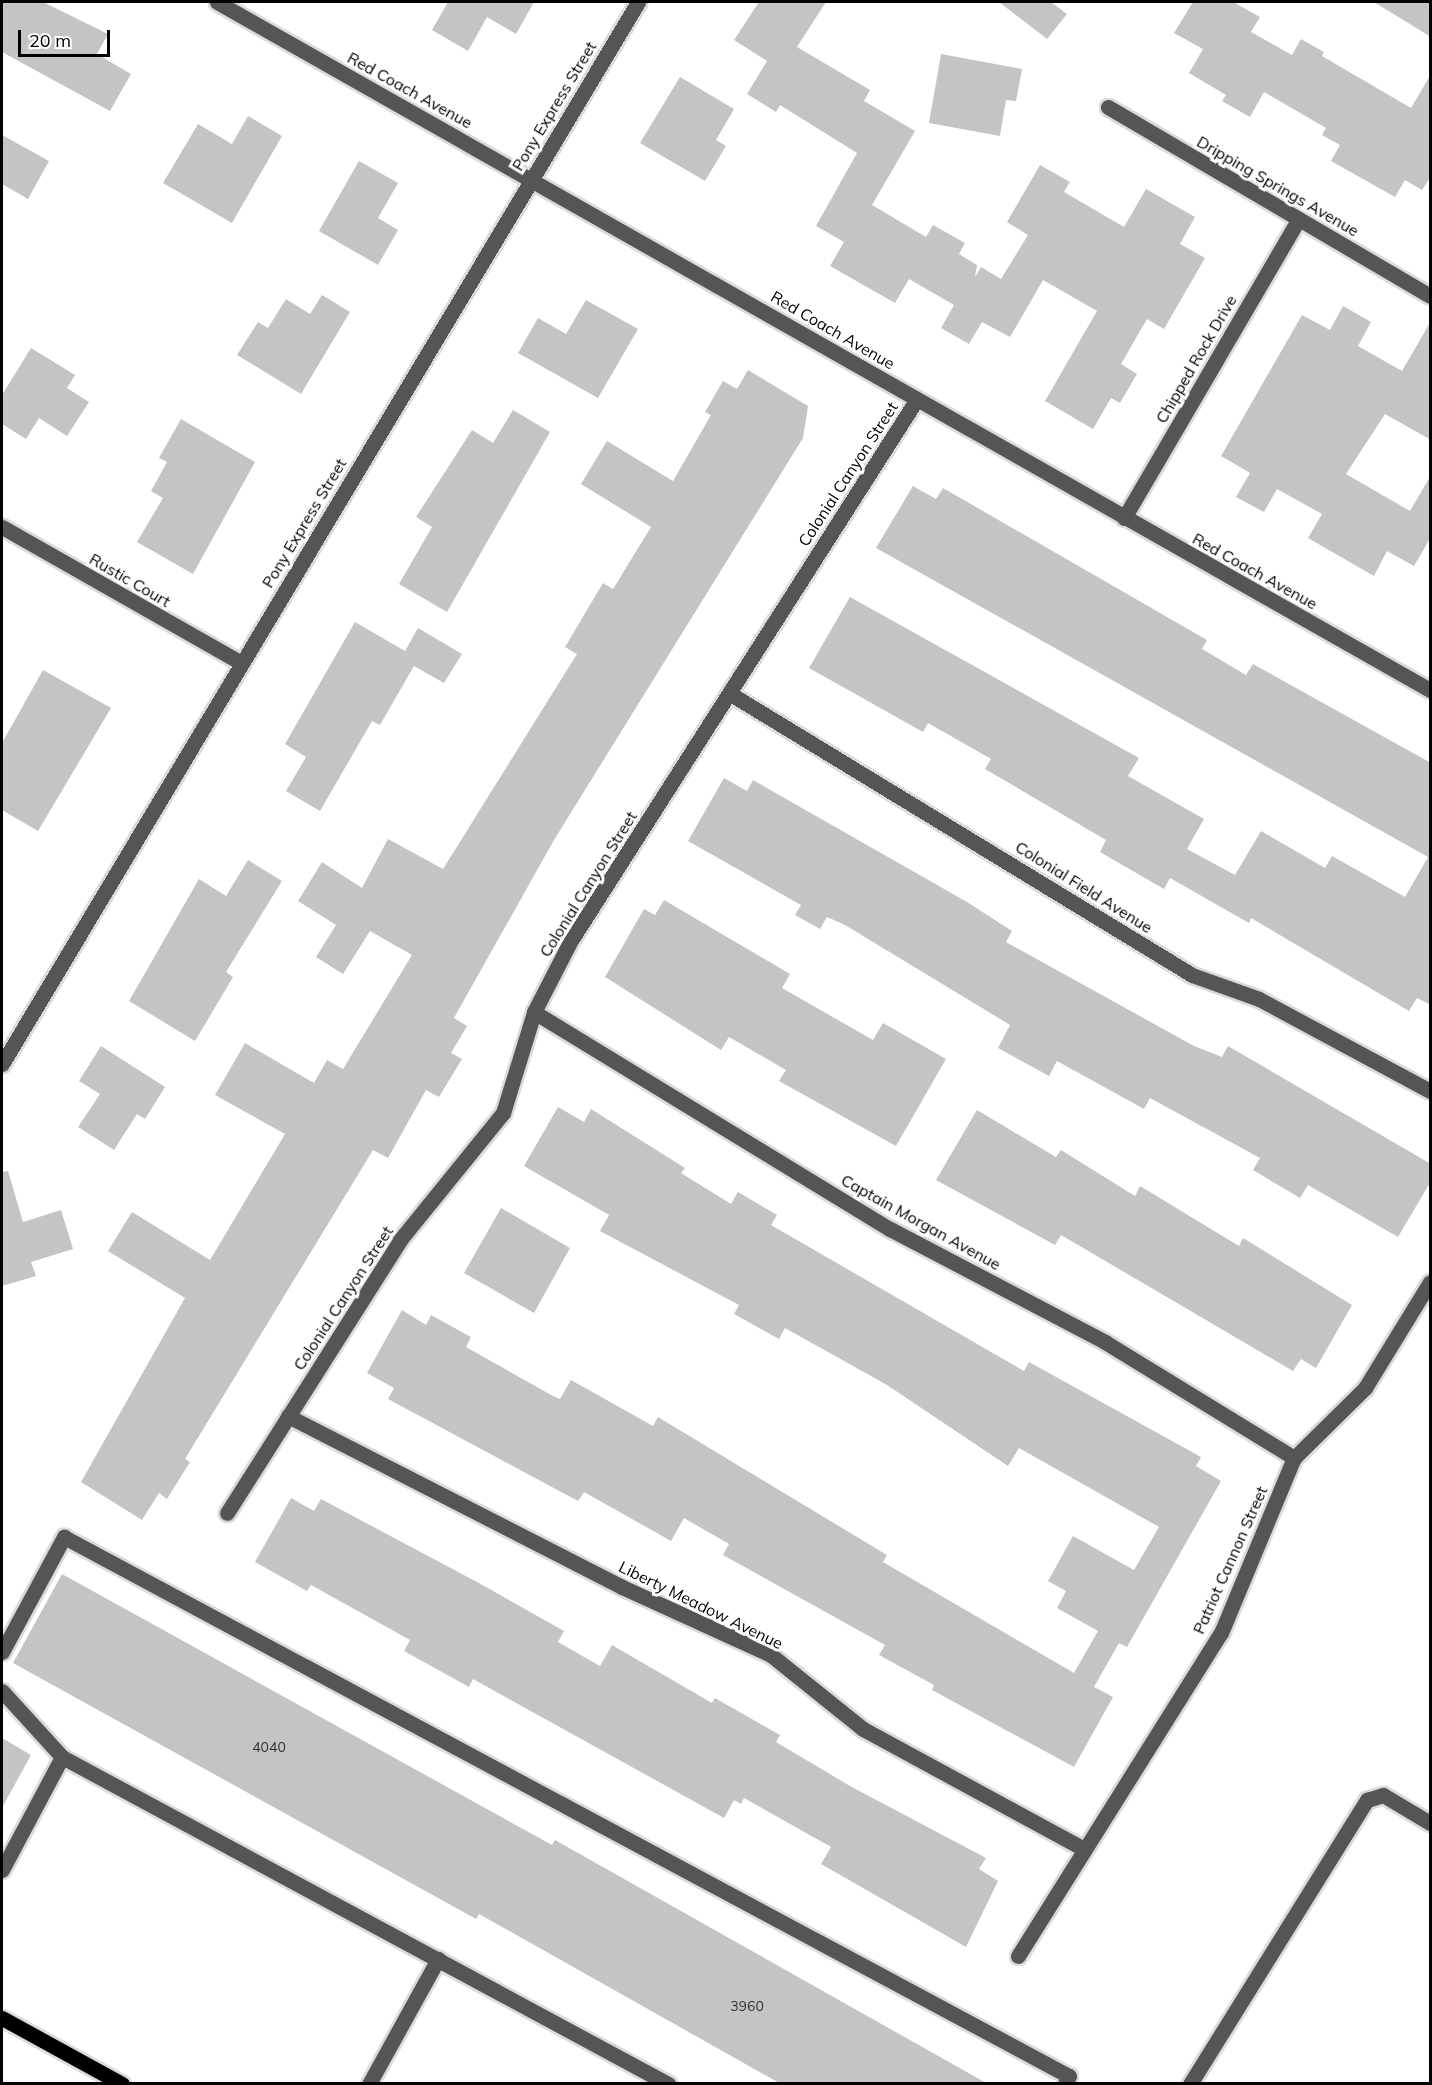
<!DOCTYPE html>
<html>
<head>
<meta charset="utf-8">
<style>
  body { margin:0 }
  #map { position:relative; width:1432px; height:2085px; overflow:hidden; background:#fff; font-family:Mulish,sans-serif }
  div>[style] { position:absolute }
  .building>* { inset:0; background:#c4c4c4 }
  .roads { filter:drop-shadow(2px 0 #dbdbdb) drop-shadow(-2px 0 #dbdbdb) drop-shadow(0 2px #dbdbdb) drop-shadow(0 -2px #dbdbdb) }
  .minor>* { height:15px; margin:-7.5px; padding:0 7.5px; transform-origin:7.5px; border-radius:7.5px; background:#555 }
  .major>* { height:15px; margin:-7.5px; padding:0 7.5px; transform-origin:7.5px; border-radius:7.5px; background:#000 }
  span { translate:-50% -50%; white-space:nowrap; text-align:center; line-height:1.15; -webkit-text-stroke:6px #fff; paint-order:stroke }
  .number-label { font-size:14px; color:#313131 }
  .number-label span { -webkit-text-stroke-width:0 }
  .street-label { font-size:16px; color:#000 }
  .frame { position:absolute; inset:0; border:3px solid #000; pointer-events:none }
  .scale { position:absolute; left:18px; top:30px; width:92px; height:27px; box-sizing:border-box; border:3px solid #000; border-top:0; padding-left:8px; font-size:18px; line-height:21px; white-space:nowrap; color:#000; -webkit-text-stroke:4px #fff; paint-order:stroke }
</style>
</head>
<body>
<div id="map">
  <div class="building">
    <i style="clip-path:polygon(2px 2px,43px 2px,108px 34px,97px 54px,131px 74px,110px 111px,2px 52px)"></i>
    <i style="clip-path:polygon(448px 2px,534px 2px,516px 34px,487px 17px,468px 51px,432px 30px)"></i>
    <i style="clip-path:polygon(759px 2px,826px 2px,797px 47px,870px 90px,864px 101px,915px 131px,872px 205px,926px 237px,933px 225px,965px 243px,959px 254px,977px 265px,975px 277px,981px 267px,1001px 279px,1028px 235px,1007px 222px,1040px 165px,1070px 182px,1064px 192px,1124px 227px,1146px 189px,1195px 217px,1180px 244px,1205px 258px,1164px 329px,1147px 319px,1121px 364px,1137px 374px,1120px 403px,1111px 398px,1093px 429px,1045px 401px,1097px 311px,1043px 280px,1010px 337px,982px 322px,969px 344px,941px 328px,954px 305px,909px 279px,895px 303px,830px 266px,844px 242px,816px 226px,857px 153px,780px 105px,776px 112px,747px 94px,767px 61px,734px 40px)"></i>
    <i style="clip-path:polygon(999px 2px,1051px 2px,1067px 14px,1047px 39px)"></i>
    <i style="clip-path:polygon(1193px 2px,1233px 2px,1260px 17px,1251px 32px,1292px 55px,1301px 39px,1324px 52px,1322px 56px,1411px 108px,1431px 74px,1431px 176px,1422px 190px,1405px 180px,1395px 197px,1331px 161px,1340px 145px,1322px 135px,1326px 128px,1264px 92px,1250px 117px,1222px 101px,1226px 95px,1189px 73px,1203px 49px,1174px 33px)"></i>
    <i style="clip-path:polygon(1374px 2px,1431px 2px,1431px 37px)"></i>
    <i style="clip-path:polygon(941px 54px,1022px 69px,1016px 101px,1006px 100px,1000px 136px,929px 123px)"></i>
    <i style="clip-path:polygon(680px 77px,734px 109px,716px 140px,726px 146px,705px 181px,640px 143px)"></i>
    <i style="clip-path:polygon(248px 116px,282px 136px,232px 223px,163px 183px,198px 124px,232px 144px)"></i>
    <i style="clip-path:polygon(2px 135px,49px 161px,28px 199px,2px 184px)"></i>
    <i style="clip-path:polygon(359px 161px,398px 183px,378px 218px,398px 230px,378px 265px,319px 231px)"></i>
    <i style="clip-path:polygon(322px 295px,350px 312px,301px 394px,237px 355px,258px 322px,268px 328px,286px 299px,310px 314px)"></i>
    <i style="clip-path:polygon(586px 300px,638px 329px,598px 398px,518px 353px,538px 318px,566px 334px)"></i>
    <i style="clip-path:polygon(1343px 306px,1371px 322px,1358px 346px,1402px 371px,1431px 321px,1431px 440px,1385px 414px,1346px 474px,1410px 511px,1431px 475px,1431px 537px,1414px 566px,1387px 551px,1374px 576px,1308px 538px,1322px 514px,1277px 489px,1264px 512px,1236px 497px,1250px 473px,1221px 456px,1302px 315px,1330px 330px)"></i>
    <i style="clip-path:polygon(31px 348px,75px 375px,67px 388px,89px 402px,67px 436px,39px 418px,26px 439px,2px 424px,2px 395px)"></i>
    <i style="clip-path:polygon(748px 370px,808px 406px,803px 438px,554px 840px,454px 1018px,467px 1026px,451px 1053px,462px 1059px,439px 1097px,426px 1090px,388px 1158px,373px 1150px,185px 1459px,190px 1462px,167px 1499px,159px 1493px,142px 1520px,81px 1482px,185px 1298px,108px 1251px,132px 1212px,210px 1260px,285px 1134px,215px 1095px,245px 1043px,314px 1083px,327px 1060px,343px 1069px,412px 955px,370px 931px,343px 974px,316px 957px,336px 925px,298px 901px,322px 862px,362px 888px,388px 839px,443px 869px,577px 654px,565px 647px,603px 583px,613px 589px,651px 527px,581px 484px,607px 441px,673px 481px,711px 415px,705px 412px,723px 381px,737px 389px)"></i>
    <i style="clip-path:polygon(513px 410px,550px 432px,447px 612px,399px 584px,432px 527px,416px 517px,472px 430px,493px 443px)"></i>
    <i style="clip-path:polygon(181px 419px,255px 462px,193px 574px,137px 542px,163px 498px,151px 491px,167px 462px,159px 458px)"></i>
    <i style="clip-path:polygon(913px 486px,936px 499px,943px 488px,1207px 640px,1202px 649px,1246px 675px,1253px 664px,1431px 763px,1431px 1005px,1417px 998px,1409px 1011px,1251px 918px,1249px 923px,1170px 878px,1164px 889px,1100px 852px,1106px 840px,985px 769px,991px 759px,928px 723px,923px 732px,809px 668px,850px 597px,1139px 758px,1128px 776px,1204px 819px,1187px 849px,1235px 875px,1261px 831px,1325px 868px,1332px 856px,1405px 897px,1428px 857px,876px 548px)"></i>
    <i style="clip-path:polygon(355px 622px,405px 651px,418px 628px,462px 654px,444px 683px,414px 666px,380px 725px,372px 721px,320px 811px,286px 791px,306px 757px,285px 744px)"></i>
    <i style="clip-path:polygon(43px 670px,111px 708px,38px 831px,2px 810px,2px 743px)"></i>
    <i style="clip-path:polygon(724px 778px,747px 791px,753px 780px,967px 902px,1012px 931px,1006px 942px,1194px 1046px,1222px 1057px,1228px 1046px,1431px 1164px,1431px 1181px,1398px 1237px,1308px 1185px,1300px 1198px,1253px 1170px,1260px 1158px,1150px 1098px,1144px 1109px,1057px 1061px,1049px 1076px,998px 1048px,1010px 1025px,845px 925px,827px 917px,820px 929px,795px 915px,801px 905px,688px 841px)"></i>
    <i style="clip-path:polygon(248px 860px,282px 881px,226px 972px,233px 977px,195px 1041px,129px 1001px,199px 879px,226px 896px)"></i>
    <i style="clip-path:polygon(664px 900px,790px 974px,782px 988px,873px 1040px,883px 1023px,946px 1059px,896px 1146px,779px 1081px,786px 1070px,729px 1037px,721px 1050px,605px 977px,644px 909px,655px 915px)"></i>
    <i style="clip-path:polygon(101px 1046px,165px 1087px,145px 1119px,137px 1114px,114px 1150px,78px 1127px,100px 1094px,79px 1081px)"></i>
    <i style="clip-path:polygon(558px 1107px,584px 1122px,591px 1109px,685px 1168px,681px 1173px,731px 1204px,738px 1192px,777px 1215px,771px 1225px,1024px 1371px,1029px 1362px,1201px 1457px,1196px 1466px,1221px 1481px,1127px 1647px,1119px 1643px,1094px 1687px,1113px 1697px,1074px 1767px,932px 1690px,934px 1685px,879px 1655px,885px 1645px,723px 1555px,729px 1544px,684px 1518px,671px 1541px,584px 1492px,578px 1501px,388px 1399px,394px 1388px,367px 1373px,402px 1310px,426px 1325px,431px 1315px,471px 1337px,466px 1347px,553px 1396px,560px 1399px,571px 1380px,653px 1426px,658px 1417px,887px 1555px,883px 1562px,1074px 1673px,1098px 1631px,1057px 1608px,1066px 1591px,1048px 1581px,1073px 1536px,1134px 1570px,1159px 1527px,1019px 1448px,1008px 1466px,887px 1385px,785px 1328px,779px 1339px,734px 1314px,739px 1305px,600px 1231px,609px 1215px,524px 1166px)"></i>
    <i style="clip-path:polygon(977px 1110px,1056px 1157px,1061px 1150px,1135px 1196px,1140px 1186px,1239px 1246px,1243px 1238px,1352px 1305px,1316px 1368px,1301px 1359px,1293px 1371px,1061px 1235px,1055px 1245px,936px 1180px)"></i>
    <i style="clip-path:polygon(8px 1171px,23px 1222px,61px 1210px,73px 1249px,31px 1262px,36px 1276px,2px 1286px,2px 1172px)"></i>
    <i style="clip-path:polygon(501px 1208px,570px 1248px,534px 1313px,464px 1273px)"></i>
    <i style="clip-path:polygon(291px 1498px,314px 1511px,321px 1499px,477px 1582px,564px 1631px,558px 1642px,600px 1666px,612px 1645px,712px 1703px,715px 1698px,780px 1735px,776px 1742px,850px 1786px,986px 1858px,979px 1869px,998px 1881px,966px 1947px,821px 1864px,831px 1847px,744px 1798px,741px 1804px,734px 1800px,724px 1818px,473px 1679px,469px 1687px,404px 1651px,410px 1640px,311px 1585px,307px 1591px,255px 1562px)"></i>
    <i style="clip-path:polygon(62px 1574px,552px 1845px,555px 1840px,988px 2084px,781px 2084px,479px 1914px,476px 1919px,13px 1663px)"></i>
    <i style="clip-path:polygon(2px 1738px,31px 1755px,2px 1808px)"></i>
  </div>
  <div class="roads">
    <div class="minor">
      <i style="left:217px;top:2px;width:1395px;rotate:29.56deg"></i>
      <i style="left:1108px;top:107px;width:373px;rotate:30.4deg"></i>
      <i style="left:1124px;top:518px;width:346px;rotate:-59.7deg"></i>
      <i style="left:2px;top:527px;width:275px;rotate:29.6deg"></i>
      <i style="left:729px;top:693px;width:542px;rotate:31.34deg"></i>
      <i style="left:1192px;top:975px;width:71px;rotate:19.7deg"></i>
      <i style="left:1259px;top:999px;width:194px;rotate:28.3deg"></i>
      <i style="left:534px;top:1012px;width:417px;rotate:31.4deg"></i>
      <i style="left:890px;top:1229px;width:243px;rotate:27.7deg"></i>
      <i style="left:1105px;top:1342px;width:222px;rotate:31.5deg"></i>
      <i style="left:2px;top:1064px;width:1238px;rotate:-59.08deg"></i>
      <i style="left:288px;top:1416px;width:375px;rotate:27.1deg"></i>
      <i style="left:622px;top:1587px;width:164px;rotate:24.5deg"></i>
      <i style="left:771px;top:1655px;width:118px;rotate:38.8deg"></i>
      <i style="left:863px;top:1729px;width:251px;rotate:28.5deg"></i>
      <i style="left:227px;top:1513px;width:323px;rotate:-57.6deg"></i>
      <i style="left:400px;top:1240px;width:164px;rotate:-51deg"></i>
      <i style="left:503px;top:1113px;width:106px;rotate:-72.9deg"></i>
      <i style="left:534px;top:1012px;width:79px;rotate:-62.8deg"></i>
      <i style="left:570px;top:942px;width:644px;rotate:-57.42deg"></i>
      <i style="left:2px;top:1652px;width:131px;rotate:-61.7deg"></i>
      <i style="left:64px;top:1537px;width:1140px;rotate:28.21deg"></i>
      <i style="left:1069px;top:2076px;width:9px;rotate:117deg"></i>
      <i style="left:2px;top:1691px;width:89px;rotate:47.7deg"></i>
      <i style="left:62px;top:1757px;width:128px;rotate:118deg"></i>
      <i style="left:62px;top:1757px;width:689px;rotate:28.35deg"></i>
      <i style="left:1018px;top:1956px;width:381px;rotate:-57.9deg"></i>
      <i style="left:1221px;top:1633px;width:190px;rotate:-67.4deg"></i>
      <i style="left:1294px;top:1458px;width:100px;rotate:-44.6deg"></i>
      <i style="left:1365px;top:1388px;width:124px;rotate:-58.5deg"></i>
      <i style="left:369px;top:2084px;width:143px;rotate:-61.1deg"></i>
      <i style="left:1190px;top:2084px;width:335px;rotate:-58.1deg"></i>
      <i style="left:1367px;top:1800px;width:17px;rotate:-17deg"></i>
      <i style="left:1383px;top:1795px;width:55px;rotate:30.8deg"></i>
    </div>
    <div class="major">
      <i style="left:2px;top:2018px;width:137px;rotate:28.8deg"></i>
    </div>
  </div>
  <div class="number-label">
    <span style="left:269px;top:1747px">4040</span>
    <span style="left:747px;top:2006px">3960</span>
  </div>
  <div class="street-label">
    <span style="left:410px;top:90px;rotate:29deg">Red Coach Avenue</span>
    <span style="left:554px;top:106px;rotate:-59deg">Pony Express Street</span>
    <span style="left:1278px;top:186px;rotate:30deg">Dripping Springs Avenue</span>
    <span style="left:833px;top:330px;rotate:30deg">Red Coach Avenue</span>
    <span style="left:1196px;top:359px;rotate:-60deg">Chipped Rock Drive</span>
    <span style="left:848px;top:474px;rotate:-57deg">Colonial Canyon Street</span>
    <span style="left:304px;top:523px;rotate:-59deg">Pony Express Street</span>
    <span style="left:1255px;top:571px;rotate:29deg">Red Coach Avenue</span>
    <span style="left:130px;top:580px;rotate:30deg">Rustic Court</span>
    <span style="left:588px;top:884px;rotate:-58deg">Colonial Canyon Street</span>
    <span style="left:1084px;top:887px;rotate:32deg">Colonial Field Avenue</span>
    <span style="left:921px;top:1222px;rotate:29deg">Captain Morgan Avenue</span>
    <span style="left:343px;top:1298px;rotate:-57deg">Colonial Canyon Street</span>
    <span style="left:1230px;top:1560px;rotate:-66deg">Patriot Cannon Street</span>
    <span style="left:701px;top:1605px;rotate:26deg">Liberty Meadow Avenue</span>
  </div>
  <div class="frame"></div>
  <div class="scale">20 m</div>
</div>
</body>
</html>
